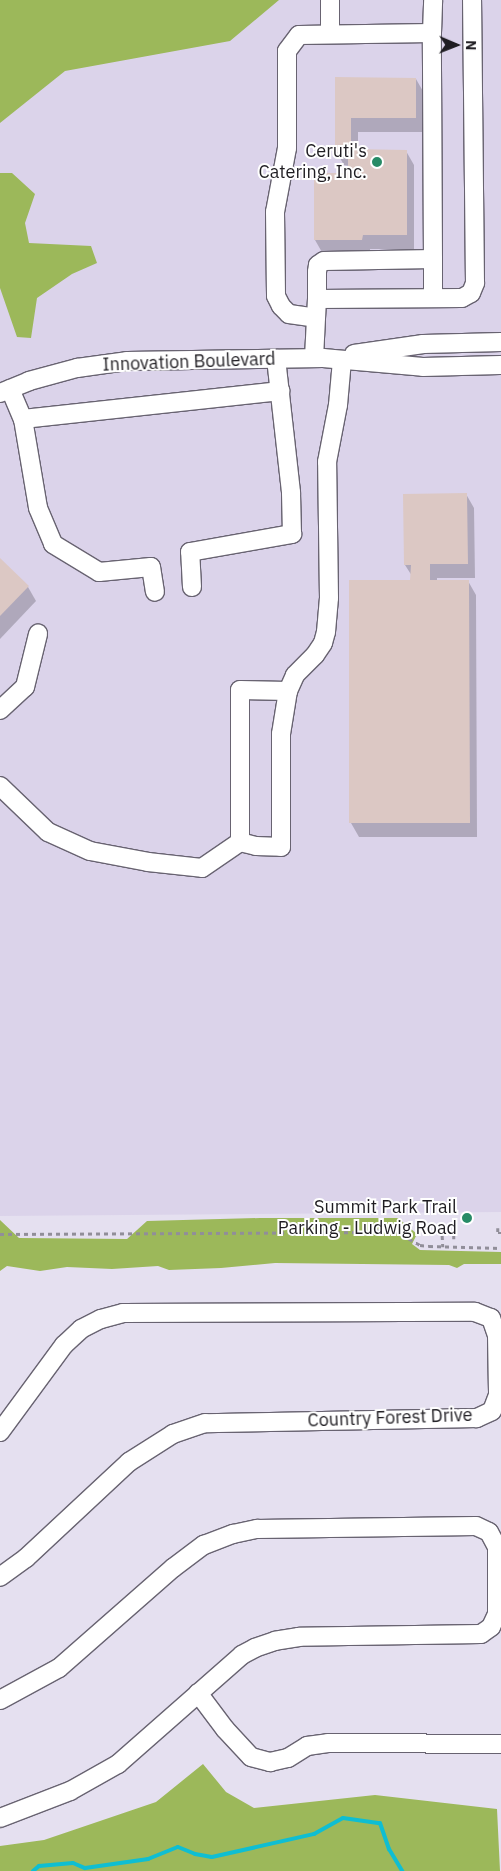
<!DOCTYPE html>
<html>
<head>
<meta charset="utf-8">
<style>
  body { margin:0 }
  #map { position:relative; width:501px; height:1871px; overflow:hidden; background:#e5e0f0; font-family:"IBM Plex Sans",sans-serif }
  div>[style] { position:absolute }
  .built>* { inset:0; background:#dbd3ea }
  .forest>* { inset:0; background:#9cb85a }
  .shadow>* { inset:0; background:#0003 }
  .stream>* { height:4px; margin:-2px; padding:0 2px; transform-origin:2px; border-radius:2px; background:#0fbed2 }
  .building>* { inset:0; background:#dcc8c4 }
  .path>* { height:2.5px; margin-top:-1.25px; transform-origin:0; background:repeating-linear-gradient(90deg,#918e99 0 4px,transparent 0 8px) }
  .roads { filter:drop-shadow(1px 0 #686371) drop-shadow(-1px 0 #686371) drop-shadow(0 1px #686371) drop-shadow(0 -1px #686371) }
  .minor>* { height:18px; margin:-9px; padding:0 9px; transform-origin:9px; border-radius:9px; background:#fff }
  .dots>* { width:14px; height:14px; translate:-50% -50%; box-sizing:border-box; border:2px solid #fff; border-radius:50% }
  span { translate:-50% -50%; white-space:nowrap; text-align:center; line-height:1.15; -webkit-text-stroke:4px #fff; paint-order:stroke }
  .poi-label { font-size:18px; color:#1f1d22 }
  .right { translate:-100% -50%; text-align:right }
  .street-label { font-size:18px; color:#1f1d22 }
  .north { position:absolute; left:431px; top:20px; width:50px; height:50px; -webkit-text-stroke:4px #fff; paint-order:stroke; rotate:91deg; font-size:14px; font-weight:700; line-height:20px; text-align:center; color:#1f1d22 }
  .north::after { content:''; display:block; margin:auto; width:18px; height:22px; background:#1f1d22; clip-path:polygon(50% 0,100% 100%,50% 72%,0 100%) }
</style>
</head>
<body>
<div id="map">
  <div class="built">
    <i style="clip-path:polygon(0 0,501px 0,501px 1212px,0 1216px)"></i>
  </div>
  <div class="forest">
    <i style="clip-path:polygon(0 0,279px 0,230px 41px,65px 71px,0 123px)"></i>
    <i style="clip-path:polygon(0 173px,12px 173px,35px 194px,25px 223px,29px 243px,91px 246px,97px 263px,72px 274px,37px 298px,31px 338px,17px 337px,0 288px)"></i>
    <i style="clip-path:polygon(260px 1218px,398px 1218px,417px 1234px,412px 1244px,420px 1250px,501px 1252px,501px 1264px,464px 1264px,457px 1268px,449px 1265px,275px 1263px,221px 1268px,169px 1270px,158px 1266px,112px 1269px,67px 1267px,40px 1271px,7px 1266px,0 1271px,0 1220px,19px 1238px,127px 1239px,147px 1221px)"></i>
    <i style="clip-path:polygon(203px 1764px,226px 1792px,254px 1808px,375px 1795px,497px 1809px,500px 1871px,0 1871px,0 1846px,44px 1840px,156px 1802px)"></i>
  </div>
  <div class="shadow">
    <i style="clip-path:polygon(336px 79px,416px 79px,424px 93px,424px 132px,358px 132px,358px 151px,406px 151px,414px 165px,414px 249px,370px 249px,370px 254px,323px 254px,315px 240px,315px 174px,349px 174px,349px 166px,344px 165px,336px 151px)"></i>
    <i style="clip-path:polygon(466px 494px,474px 508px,475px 578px,437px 578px,437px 581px,468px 581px,476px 595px,477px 837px,359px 837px,351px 823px,412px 581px,412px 576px,405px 565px)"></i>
    <i style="clip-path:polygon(0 560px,28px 587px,36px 601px,0 639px)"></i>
  </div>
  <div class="stream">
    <i style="left:33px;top:1871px;width:8px;rotate:-40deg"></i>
    <i style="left:39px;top:1866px;width:34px;rotate:-5deg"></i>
    <i style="left:73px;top:1863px;width:13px;rotate:23deg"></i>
    <i style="left:85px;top:1868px;width:64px;rotate:-8.1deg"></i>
    <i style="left:148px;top:1859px;width:32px;rotate:-22deg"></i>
    <i style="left:178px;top:1847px;width:18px;rotate:22deg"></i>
    <i style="left:195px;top:1854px;width:17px;rotate:10deg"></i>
    <i style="left:212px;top:1857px;width:105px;rotate:-12.7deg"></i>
    <i style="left:314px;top:1834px;width:33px;rotate:-29deg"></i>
    <i style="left:343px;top:1818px;width:37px;rotate:8deg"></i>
    <i style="left:380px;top:1823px;width:28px;rotate:71deg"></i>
    <i style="left:389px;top:1849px;width:26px;rotate:59deg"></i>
  </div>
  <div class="building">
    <i style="clip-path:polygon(335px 77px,416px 78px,416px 118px,351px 118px,351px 149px,407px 150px,407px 235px,363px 235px,362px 240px,314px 240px,314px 173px,348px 173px,348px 152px,335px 152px)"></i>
    <i style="clip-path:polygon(467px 493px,468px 564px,430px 564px,430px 580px,469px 580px,470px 823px,349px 823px,349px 580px,410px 580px,411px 565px,404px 565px,403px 494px)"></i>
    <i style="clip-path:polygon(0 558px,29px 586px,0 616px)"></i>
  </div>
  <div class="path">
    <i style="left:442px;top:1228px;width:19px;rotate:87deg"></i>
    <i style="left:454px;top:1228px;width:11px;rotate:90deg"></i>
    <i style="left:498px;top:1228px;width:5px;rotate:90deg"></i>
    <i style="left:498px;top:1233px;width:3px"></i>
    <i style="left:0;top:1234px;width:381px;rotate:-0.3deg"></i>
    <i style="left:381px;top:1232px;width:5px;rotate:-158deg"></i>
    <i style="left:376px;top:1230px;width:19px;rotate:3deg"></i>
    <i style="left:395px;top:1231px;width:29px;rotate:29deg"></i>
    <i style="left:420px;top:1245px;width:9px;rotate:6deg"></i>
    <i style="left:429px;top:1246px;width:72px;rotate:1.6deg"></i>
  </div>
  <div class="roads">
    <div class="minor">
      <i style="left:330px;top:0;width:33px;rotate:90deg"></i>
      <i style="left:432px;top:33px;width:33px;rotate:-88deg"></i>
      <i style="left:433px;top:259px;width:39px;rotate:90deg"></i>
      <i style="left:317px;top:299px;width:145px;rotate:-0.4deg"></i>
      <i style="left:462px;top:298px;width:10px;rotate:-29deg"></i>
      <i style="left:471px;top:293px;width:11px;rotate:-68deg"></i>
      <i style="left:475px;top:283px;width:283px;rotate:-90.6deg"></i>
      <i style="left:354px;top:354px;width:70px;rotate:-8.2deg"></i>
      <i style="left:423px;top:344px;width:78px;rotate:-1.5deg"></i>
      <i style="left:314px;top:358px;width:59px;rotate:-87.1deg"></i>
      <i style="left:317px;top:299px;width:27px;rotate:-90deg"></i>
      <i style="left:317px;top:272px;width:7px;rotate:-82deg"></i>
      <i style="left:318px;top:265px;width:7px;rotate:-34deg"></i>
      <i style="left:324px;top:261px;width:109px;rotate:-1.1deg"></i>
      <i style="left:433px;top:259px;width:226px;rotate:-90.3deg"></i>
      <i style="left:432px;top:33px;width:133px;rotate:179.1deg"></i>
      <i style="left:299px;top:35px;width:20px;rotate:127deg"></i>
      <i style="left:287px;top:51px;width:97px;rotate:90deg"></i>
      <i style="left:287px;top:148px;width:65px;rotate:100.6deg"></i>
      <i style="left:275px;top:212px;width:84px;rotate:89.3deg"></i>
      <i style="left:276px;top:296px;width:11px;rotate:63deg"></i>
      <i style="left:281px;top:306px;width:11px;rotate:45deg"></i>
      <i style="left:289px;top:314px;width:27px;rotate:8deg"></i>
      <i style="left:10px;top:389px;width:33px;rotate:67deg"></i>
      <i style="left:23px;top:419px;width:259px;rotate:-6.2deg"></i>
      <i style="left:0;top:393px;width:31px;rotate:-22deg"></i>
      <i style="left:29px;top:381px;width:50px;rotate:-15.2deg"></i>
      <i style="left:77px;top:368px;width:50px;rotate:-8deg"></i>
      <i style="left:127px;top:361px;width:196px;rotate:-0.9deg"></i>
      <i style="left:323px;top:358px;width:100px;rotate:5.1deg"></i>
      <i style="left:423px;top:367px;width:78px;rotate:-1.5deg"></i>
      <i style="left:23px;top:419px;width:90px;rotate:80.4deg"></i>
      <i style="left:38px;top:508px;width:39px;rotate:67deg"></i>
      <i style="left:53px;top:544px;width:54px;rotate:31.3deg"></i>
      <i style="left:99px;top:572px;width:52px;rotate:-5.5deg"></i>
      <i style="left:151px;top:567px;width:25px;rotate:81deg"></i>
      <i style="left:192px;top:587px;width:35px;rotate:-93deg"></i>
      <i style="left:190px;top:552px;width:104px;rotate:-10deg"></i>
      <i style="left:292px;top:534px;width:42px;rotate:-91.4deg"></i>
      <i style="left:291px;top:492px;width:134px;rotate:-96.4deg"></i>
      <i style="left:0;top:710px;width:34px;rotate:-43deg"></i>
      <i style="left:25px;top:687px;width:55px;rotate:-76.2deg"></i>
      <i style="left:0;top:786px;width:66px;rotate:43.8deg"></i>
      <i style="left:48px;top:832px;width:46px;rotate:24.3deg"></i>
      <i style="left:90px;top:851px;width:59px;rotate:10.7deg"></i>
      <i style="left:148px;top:862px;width:54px;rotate:6.3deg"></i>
      <i style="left:202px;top:868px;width:46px;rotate:-34.4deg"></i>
      <i style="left:240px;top:842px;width:152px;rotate:-90deg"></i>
      <i style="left:240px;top:690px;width:48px;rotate:1.2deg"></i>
      <i style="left:240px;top:842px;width:16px;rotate:14deg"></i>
      <i style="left:256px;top:846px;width:25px;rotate:2deg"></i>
      <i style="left:281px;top:847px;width:113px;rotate:-90deg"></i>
      <i style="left:281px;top:734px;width:44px;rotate:-80.8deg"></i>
      <i style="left:288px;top:691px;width:17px;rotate:-66deg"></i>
      <i style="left:295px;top:675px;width:28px;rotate:-45deg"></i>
      <i style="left:315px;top:655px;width:14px;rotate:-56deg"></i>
      <i style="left:323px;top:643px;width:11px;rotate:-75deg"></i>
      <i style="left:326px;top:632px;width:34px;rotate:-85deg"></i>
      <i style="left:329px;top:598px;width:136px;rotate:-90.8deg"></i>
      <i style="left:327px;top:462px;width:58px;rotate:-79.1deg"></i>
      <i style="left:338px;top:405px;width:45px;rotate:-84.9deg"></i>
      <i style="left:0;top:1432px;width:108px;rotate:-53.7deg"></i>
      <i style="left:64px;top:1345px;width:23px;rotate:-43deg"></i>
      <i style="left:81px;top:1329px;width:22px;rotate:-27deg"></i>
      <i style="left:101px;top:1319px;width:23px;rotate:-15deg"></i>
      <i style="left:123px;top:1313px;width:352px;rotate:-0.2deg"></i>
      <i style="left:475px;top:1312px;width:17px;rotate:21deg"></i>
      <i style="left:491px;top:1318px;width:18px;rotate:71deg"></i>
      <i style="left:497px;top:1335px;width:60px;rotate:89deg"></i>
      <i style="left:498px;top:1395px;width:17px;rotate:111deg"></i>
      <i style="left:492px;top:1411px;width:17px;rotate:155deg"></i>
      <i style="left:477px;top:1418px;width:272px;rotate:178.9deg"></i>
      <i style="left:205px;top:1423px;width:34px;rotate:161deg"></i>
      <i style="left:173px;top:1434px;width:52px;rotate:147.5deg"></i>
      <i style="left:129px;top:1462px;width:141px;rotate:137deg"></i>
      <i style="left:26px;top:1558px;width:32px;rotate:144deg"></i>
      <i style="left:198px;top:1693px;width:45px;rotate:53.1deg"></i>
      <i style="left:225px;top:1729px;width:38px;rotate:47deg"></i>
      <i style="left:251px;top:1757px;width:20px;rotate:15deg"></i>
      <i style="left:270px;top:1762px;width:18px;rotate:-13deg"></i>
      <i style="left:288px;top:1758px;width:22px;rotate:-32deg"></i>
      <i style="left:307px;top:1746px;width:21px;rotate:-8deg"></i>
      <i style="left:328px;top:1743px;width:173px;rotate:0.3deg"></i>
      <i style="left:0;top:1700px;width:67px;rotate:-28.5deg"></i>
      <i style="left:59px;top:1668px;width:152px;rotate:-41.3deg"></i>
      <i style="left:173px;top:1568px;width:39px;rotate:-37deg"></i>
      <i style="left:204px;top:1545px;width:31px;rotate:-21deg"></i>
      <i style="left:233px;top:1534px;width:25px;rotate:-12deg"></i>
      <i style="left:257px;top:1529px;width:219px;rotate:-0.8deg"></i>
      <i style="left:476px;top:1526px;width:14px;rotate:25deg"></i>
      <i style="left:489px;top:1532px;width:17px;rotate:62deg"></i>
      <i style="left:497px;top:1547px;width:67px;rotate:90deg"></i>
      <i style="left:497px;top:1614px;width:14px;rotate:115deg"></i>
      <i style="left:491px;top:1627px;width:12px;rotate:145deg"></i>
      <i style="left:481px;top:1634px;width:182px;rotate:179.1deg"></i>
      <i style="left:299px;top:1637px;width:24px;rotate:171deg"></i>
      <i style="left:275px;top:1641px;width:21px;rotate:161deg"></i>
      <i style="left:255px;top:1648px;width:15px;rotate:152deg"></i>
      <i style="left:242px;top:1655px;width:165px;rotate:138.7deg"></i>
      <i style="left:118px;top:1764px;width:55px;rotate:150.6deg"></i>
      <i style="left:70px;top:1791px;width:75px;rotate:158.9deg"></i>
    </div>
  </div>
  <div class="dots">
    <i style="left:377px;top:162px;background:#278b66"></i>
    <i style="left:467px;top:1218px;background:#278b66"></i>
  </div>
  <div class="poi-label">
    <span class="right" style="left:367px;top:162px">Ceruti's<br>Catering, Inc.</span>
    <span class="right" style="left:457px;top:1218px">Summit Park Trail<br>Parking - Ludwig Road</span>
  </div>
  <div class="street-label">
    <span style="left:189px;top:362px;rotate:-2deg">Innovation Boulevard</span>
    <span style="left:390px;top:1418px;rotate:-2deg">Country Forest Drive</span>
  </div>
  <div class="north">N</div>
</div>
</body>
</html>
